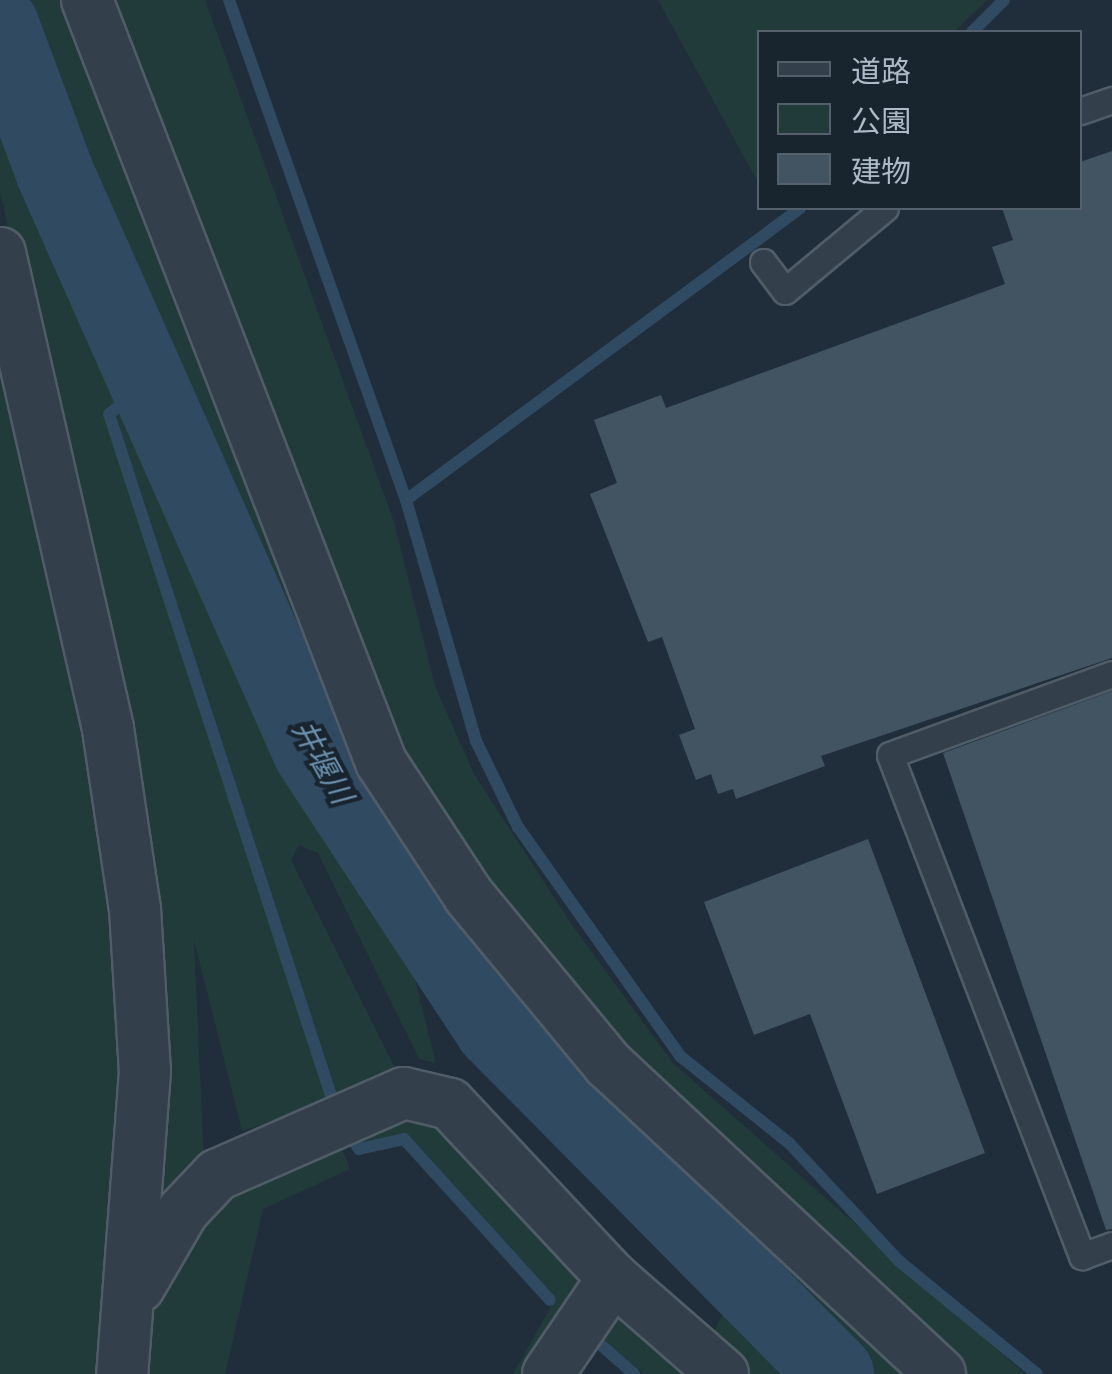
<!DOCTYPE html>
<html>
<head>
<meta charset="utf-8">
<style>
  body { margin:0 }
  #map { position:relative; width:1112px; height:1374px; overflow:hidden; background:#1f2e3a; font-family:Figtree,"Noto Sans JP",sans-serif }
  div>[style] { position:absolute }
  .green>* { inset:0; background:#213b3a }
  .stream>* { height:12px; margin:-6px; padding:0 6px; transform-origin:6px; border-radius:6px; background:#2f4a61 }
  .river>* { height:78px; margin:-39px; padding:0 39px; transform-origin:39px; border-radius:39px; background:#2f4a61 }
  .building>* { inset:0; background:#425462 }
  .roads { filter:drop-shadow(2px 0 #505d68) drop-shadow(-2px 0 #505d68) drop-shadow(0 2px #505d68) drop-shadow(0 -2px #505d68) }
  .service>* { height:25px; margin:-12.5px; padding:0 12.5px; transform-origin:12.5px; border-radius:12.5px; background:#333f4a }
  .minor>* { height:50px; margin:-25px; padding:0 25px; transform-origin:25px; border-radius:25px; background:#333f4a }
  span { translate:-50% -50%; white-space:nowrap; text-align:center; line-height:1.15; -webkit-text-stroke:8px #18242e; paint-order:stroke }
  .water-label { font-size:30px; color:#6b90ad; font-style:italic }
  .legend { position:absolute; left:757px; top:30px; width:325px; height:180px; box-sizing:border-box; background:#18242e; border:2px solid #54606b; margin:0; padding:12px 18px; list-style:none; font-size:30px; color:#adbac7 }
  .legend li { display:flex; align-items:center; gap:20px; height:50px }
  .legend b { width:50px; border:2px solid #54606b }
</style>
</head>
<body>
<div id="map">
  <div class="green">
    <i style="clip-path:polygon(7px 0,71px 0,401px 807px,919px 1374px,866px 1374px,769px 1289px,502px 1015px,435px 919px,377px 829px,261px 597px)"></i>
    <i style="clip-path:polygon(100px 0,205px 0,394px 522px,435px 686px,474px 774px,572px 925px,673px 1063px,1025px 1374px,950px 1374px,682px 1127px,424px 809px)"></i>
    <i style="clip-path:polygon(658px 0,987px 0,954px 32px,760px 32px,759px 184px)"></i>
    <i style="clip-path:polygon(0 69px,35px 179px,245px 675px,318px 821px,415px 979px,436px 1063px,419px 1059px,318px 853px,299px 845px,291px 860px,400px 1078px,242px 1131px,194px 940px,204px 1163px,149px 1253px,98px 616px,0 192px)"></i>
    <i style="clip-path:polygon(0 308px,106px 784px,130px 1095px,109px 1374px,0 1374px)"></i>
    <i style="clip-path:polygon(421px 1103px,594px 1288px,531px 1374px,513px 1374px,555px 1299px,405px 1135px,341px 1146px,350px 1169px,263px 1209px,225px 1374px,133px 1374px,148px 1312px,198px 1208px)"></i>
    <i style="clip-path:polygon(729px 1301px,807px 1374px,743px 1374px,708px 1344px)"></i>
    <i style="clip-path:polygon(610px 1304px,713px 1374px,644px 1374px,591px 1330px)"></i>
  </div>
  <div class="stream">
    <i style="left:229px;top:0;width:530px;rotate:70.51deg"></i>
    <i style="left:406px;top:500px;width:251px;rotate:73.8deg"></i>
    <i style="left:476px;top:741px;width:96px;rotate:64deg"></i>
    <i style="left:518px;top:827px;width:281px;rotate:54.7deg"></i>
    <i style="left:680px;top:1056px;width:139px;rotate:38.6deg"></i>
    <i style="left:789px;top:1143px;width:161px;rotate:47deg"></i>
    <i style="left:899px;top:1261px;width:178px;rotate:39.3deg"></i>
    <i style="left:972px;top:32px;width:45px;rotate:-45deg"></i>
    <i style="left:150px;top:382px;width:52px;rotate:142deg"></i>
    <i style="left:109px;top:414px;width:730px;rotate:71.96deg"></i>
    <i style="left:406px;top:500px;width:490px;rotate:-36.5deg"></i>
    <i style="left:353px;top:1140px;width:11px;rotate:56deg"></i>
    <i style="left:359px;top:1149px;width:46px;rotate:-12.5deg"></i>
    <i style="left:404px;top:1139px;width:217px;rotate:47.8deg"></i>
    <i style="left:601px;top:1345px;width:44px;rotate:41.3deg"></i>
  </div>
  <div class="river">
    <i style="left:0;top:25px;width:158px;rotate:69.6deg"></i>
    <i style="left:55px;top:173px;width:633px;rotate:66.07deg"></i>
    <i style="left:312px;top:752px;width:331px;rotate:56.7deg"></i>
    <i style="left:494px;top:1029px;width:485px;rotate:45.3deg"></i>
  </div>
  <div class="building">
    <i style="clip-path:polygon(1112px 151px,1112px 658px,821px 756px,825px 766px,736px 799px,733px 789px,718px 794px,711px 774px,696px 780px,679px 735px,695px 729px,662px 637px,648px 642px,590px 494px,617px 483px,594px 420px,661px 395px,666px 408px,1005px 284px,992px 247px,1013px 240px,1002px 208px,1080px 208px,1080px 162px)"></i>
    <i style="clip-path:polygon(1112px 691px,1112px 1229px,1106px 1230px,943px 753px)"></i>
    <i style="clip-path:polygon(868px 839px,985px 1153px,877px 1194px,810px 1014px,754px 1035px,704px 902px)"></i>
  </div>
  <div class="roads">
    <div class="service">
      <i style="left:1080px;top:111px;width:34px;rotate:-19deg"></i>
      <i style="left:763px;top:262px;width:36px;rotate:53deg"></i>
      <i style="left:785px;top:291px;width:130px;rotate:-39.7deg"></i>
      <i style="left:1112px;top:674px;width:236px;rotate:160deg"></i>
      <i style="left:890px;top:755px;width:537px;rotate:69.03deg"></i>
      <i style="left:1082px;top:1256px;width:32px;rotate:-20deg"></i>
    </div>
    <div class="minor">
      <i style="left:87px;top:0;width:817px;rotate:68.9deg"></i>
      <i style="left:381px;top:762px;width:160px;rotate:56.7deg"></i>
      <i style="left:469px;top:896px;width:218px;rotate:50.4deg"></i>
      <i style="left:608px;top:1064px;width:454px;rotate:43deg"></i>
      <i style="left:0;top:253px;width:488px;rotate:77.2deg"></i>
      <i style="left:108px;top:729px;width:182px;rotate:81.5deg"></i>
      <i style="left:135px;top:909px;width:162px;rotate:86.5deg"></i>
      <i style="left:145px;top:1071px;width:304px;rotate:94.3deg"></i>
      <i style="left:139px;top:1287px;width:88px;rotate:-59.9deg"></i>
      <i style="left:183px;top:1211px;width:50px;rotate:-46.6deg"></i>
      <i style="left:217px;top:1175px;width:204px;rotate:-23.7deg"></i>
      <i style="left:404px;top:1093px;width:47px;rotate:13.4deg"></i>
      <i style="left:450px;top:1104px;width:238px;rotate:46.9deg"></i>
      <i style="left:613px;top:1278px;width:146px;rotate:41.1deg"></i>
      <i style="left:548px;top:1374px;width:116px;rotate:-55.9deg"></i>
    </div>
  </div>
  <div class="water-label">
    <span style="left:322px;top:762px;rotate:61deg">井堰川</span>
  </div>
  <ul class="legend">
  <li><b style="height:12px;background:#333f4a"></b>道路</li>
  <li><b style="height:28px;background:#213b3a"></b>公園</li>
  <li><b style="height:28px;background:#425462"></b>建物</li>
  </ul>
</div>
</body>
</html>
